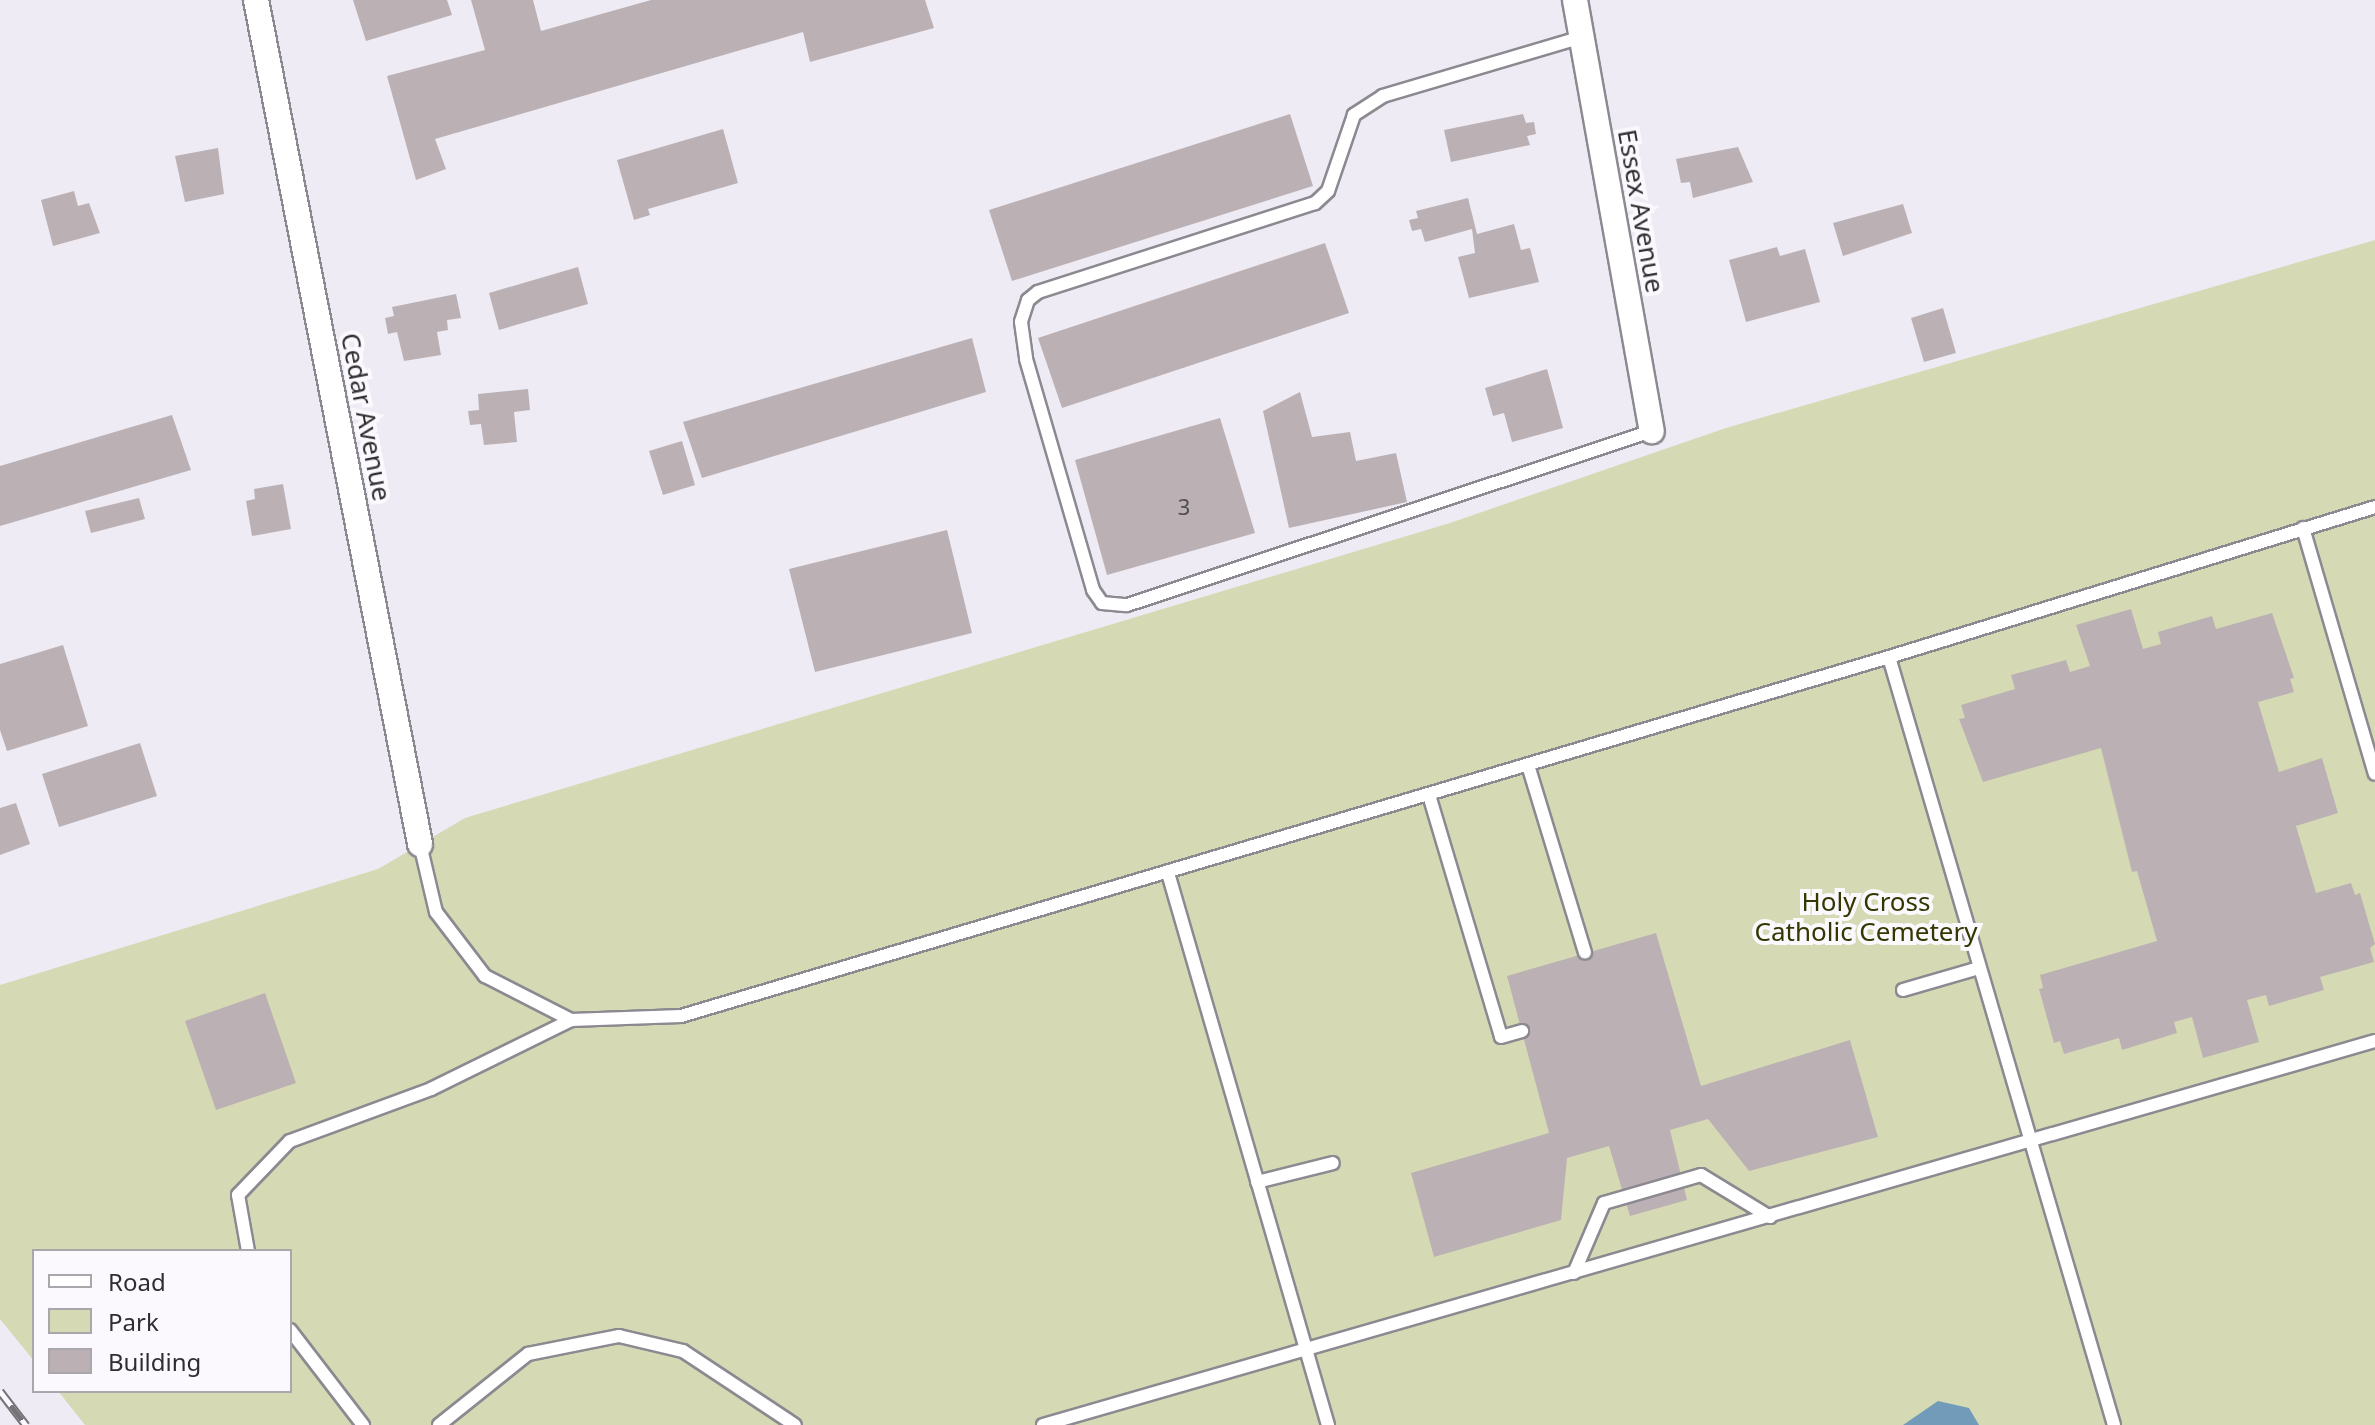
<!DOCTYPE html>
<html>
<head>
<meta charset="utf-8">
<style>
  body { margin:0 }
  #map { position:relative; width:2375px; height:1425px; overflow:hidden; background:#eeebf4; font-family:"Noto Sans",sans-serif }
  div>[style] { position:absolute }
  .green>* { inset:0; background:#d5dab4 }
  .water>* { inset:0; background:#719bb8 }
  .building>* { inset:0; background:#bbb1b4 }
  .roads { filter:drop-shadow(2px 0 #8c8991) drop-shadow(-2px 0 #8c8991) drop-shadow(0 2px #8c8991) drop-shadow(0 -2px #8c8991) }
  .lane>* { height:12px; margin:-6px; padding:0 6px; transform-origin:6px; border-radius:6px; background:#fff }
  .street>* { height:24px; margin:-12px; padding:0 12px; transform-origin:12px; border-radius:12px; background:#fff }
  .rail>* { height:9px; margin-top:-4.5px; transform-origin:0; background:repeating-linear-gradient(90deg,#fbf9fe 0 18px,#747378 0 36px); box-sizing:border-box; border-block:2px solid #747378 }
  span { translate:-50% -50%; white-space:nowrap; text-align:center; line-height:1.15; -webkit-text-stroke:8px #fbf9fe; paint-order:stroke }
  .number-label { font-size:22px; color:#514e51 }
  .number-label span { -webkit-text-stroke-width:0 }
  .street-label { font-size:26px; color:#2e2d30 }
  .park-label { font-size:26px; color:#343700 }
  .legend { position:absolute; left:32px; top:1249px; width:260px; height:144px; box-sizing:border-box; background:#fbf9fe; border:2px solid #a9a7ac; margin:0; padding:10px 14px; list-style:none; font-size:24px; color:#2e2d30 }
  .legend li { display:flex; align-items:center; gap:16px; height:40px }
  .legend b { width:40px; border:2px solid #a9a7ac }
</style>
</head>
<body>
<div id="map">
  <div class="green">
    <i style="clip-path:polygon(2375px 240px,2375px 1425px,85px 1425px,58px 1391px,290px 1391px,290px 1251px,34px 1251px,34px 1361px,0 1319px,0 985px,378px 869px,465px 818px,1450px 523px,1726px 428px)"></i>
  </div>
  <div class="water">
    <i style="clip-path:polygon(1938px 1401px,1969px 1408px,1979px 1425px,1903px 1425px)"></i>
  </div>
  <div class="building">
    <i style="clip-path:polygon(353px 0,447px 0,452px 15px,366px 41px)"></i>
    <i style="clip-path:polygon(471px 0,533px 0,541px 31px,651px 0,925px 0,934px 28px,810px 62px,803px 32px,435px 139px,446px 169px,416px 180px,387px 76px,485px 50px)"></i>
    <i style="clip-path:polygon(1290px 114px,1313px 186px,1012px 281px,989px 210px)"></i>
    <i style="clip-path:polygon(1523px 114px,1526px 123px,1534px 122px,1536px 134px,1527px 136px,1530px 145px,1451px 162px,1444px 130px)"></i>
    <i style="clip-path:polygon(723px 129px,738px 183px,648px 209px,650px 215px,634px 220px,617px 160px)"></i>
    <i style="clip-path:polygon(1738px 147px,1753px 182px,1693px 198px,1690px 182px,1681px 183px,1676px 159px)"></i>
    <i style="clip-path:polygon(218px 148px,224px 194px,185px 202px,175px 156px)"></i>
    <i style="clip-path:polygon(74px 191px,78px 206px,89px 203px,100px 233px,53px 246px,41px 200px)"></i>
    <i style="clip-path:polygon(1468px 198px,1477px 234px,1514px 224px,1521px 250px,1530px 248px,1539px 282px,1469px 298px,1458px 257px,1475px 253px,1472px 229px,1425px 242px,1421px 229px,1412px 231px,1409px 220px,1418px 218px,1416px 211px)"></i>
    <i style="clip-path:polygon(1903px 204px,1912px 233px,1843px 256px,1833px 223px)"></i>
    <i style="clip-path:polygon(1325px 243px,1349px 313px,1062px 408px,1038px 338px)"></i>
    <i style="clip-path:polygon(1777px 247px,1780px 256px,1805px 249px,1820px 302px,1746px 322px,1729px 260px)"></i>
    <i style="clip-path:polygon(578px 267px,588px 304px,499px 330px,489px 293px)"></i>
    <i style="clip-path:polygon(456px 294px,461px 318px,447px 320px,448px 330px,437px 332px,441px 355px,404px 361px,397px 332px,388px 334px,385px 318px,394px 316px,392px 307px)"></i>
    <i style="clip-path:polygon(1943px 308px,1956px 353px,1924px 362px,1911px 318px)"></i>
    <i style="clip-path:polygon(972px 338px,986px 392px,702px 478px,683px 422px)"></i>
    <i style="clip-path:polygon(1547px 369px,1563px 428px,1512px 442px,1504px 413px,1493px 416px,1485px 388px)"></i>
    <i style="clip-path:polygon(528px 389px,530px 410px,514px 412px,517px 442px,484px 445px,481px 424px,470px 425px,468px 411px,479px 410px,478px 394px)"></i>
    <i style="clip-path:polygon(1300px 392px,1312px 437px,1350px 432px,1356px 461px,1396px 453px,1407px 502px,1289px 528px,1263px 411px)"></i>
    <i style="clip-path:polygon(172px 415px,191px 470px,0 526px,0 466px)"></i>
    <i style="clip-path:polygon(1220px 418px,1255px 533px,1107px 575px,1075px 460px)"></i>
    <i style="clip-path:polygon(682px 441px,695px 485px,663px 495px,649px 451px)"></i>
    <i style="clip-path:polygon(283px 484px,291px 529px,252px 536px,246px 501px,255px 499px,254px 489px)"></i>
    <i style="clip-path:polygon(139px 498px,145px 519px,91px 533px,85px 511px)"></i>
    <i style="clip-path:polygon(947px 530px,972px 633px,815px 672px,789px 569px)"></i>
    <i style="clip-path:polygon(2131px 609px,2143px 649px,2161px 644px,2158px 632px,2212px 616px,2216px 629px,2272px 613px,2294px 678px,2290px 679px,2294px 692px,2258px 702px,2279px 772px,2322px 758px,2338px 813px,2296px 826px,2316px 893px,2351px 883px,2355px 895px,2360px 893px,2375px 944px,2370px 948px,2374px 962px,2320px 977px,2324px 990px,2269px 1006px,2266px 995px,2247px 1000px,2259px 1042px,2203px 1058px,2192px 1017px,2174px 1022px,2177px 1033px,2122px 1050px,2119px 1038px,2064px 1054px,2060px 1041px,2054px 1043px,2039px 989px,2043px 988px,2040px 975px,2157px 941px,2137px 871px,2132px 872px,2101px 748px,1983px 782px,1959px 719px,1965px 718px,1961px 705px,2015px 689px,2011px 675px,2066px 660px,2070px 672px,2090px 666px,2076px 625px)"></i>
    <i style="clip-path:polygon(63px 645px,88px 726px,7px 751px,0 730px,0 664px)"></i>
    <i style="clip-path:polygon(140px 743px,157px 796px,59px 827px,42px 774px)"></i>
    <i style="clip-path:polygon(16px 803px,30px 844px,0 855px,0 808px)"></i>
    <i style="clip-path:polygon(1656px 933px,1701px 1086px,1850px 1040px,1878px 1137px,1749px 1171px,1708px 1119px,1670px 1130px,1687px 1200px,1630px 1216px,1609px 1146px,1567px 1158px,1561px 1220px,1434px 1257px,1411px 1173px,1549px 1133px,1507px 976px)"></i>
    <i style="clip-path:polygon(265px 993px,296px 1083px,216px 1110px,185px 1021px)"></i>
  </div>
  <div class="roads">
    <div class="lane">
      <i style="left:1582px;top:37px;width:208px;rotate:163.5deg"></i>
      <i style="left:1383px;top:96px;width:35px;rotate:147deg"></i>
      <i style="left:1354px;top:115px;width:80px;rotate:108.9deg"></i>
      <i style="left:1328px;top:191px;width:18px;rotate:137deg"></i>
      <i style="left:1315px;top:203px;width:291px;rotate:162.2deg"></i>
      <i style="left:1038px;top:292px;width:13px;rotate:141deg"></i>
      <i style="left:1028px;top:300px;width:23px;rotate:108deg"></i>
      <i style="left:1021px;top:322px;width:37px;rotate:82deg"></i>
      <i style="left:1026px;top:359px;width:241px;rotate:73.8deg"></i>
      <i style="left:1093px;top:590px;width:16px;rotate:55deg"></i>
      <i style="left:1102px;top:603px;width:25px;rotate:5deg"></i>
      <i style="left:1127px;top:605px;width:553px;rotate:-18.34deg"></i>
      <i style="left:2303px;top:528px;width:256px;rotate:73.7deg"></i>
      <i style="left:1889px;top:657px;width:800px;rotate:73.67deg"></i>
      <i style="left:1528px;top:765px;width:196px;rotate:73.1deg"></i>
      <i style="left:1429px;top:795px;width:252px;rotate:73.4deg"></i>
      <i style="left:1501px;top:1037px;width:22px;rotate:-16deg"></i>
      <i style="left:420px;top:844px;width:70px;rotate:76.8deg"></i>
      <i style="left:436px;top:912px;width:81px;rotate:52.6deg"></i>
      <i style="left:485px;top:976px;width:97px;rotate:27.1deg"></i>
      <i style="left:1168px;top:873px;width:575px;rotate:73.84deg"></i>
      <i style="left:1903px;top:990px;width:79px;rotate:-16.1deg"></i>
      <i style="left:1257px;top:1182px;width:78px;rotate:-14deg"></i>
      <i style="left:248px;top:1251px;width:57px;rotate:-100.1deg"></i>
      <i style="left:238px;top:1195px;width:75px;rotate:-46.1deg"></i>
      <i style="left:290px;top:1141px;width:150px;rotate:-20.2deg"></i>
      <i style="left:431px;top:1089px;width:156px;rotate:-26.2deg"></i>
      <i style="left:571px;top:1020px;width:110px;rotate:-2.1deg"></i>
      <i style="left:681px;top:1016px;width:1260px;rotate:-16.55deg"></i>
      <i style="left:1889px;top:657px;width:509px;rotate:-17.15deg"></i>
      <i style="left:1574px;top:1273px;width:76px;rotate:-66.8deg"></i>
      <i style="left:1604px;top:1203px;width:101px;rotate:-16.1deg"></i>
      <i style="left:1701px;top:1175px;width:81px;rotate:31.3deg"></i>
      <i style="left:290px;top:1330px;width:120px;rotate:52.5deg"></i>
      <i style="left:439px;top:1425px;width:114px;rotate:-38.6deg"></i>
      <i style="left:528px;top:1354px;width:93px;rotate:-11.2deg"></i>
      <i style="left:619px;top:1336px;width:66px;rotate:13.2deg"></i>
      <i style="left:683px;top:1351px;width:134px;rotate:33.5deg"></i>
      <i style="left:1043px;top:1425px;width:1386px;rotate:-16.08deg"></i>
    </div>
    <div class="street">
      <i style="left:256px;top:0;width:860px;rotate:79deg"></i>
      <i style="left:1575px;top:0;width:438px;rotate:79.9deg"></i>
    </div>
  </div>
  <div class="rail">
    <i style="left:0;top:1391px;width:43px;rotate:52.6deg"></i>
  </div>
  <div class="number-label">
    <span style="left:1184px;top:507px">3</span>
  </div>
  <div class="street-label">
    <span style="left:1641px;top:211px;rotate:80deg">Essex Avenue</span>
    <span style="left:366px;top:417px;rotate:79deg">Cedar Avenue</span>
  </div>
  <div class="park-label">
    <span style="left:1866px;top:917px">Holy Cross<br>Catholic Cemetery</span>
  </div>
  <ul class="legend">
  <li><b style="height:10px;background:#fff"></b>Road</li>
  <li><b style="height:22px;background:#d5dab4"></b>Park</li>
  <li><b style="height:22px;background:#bbb1b4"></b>Building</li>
  </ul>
</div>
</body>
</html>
